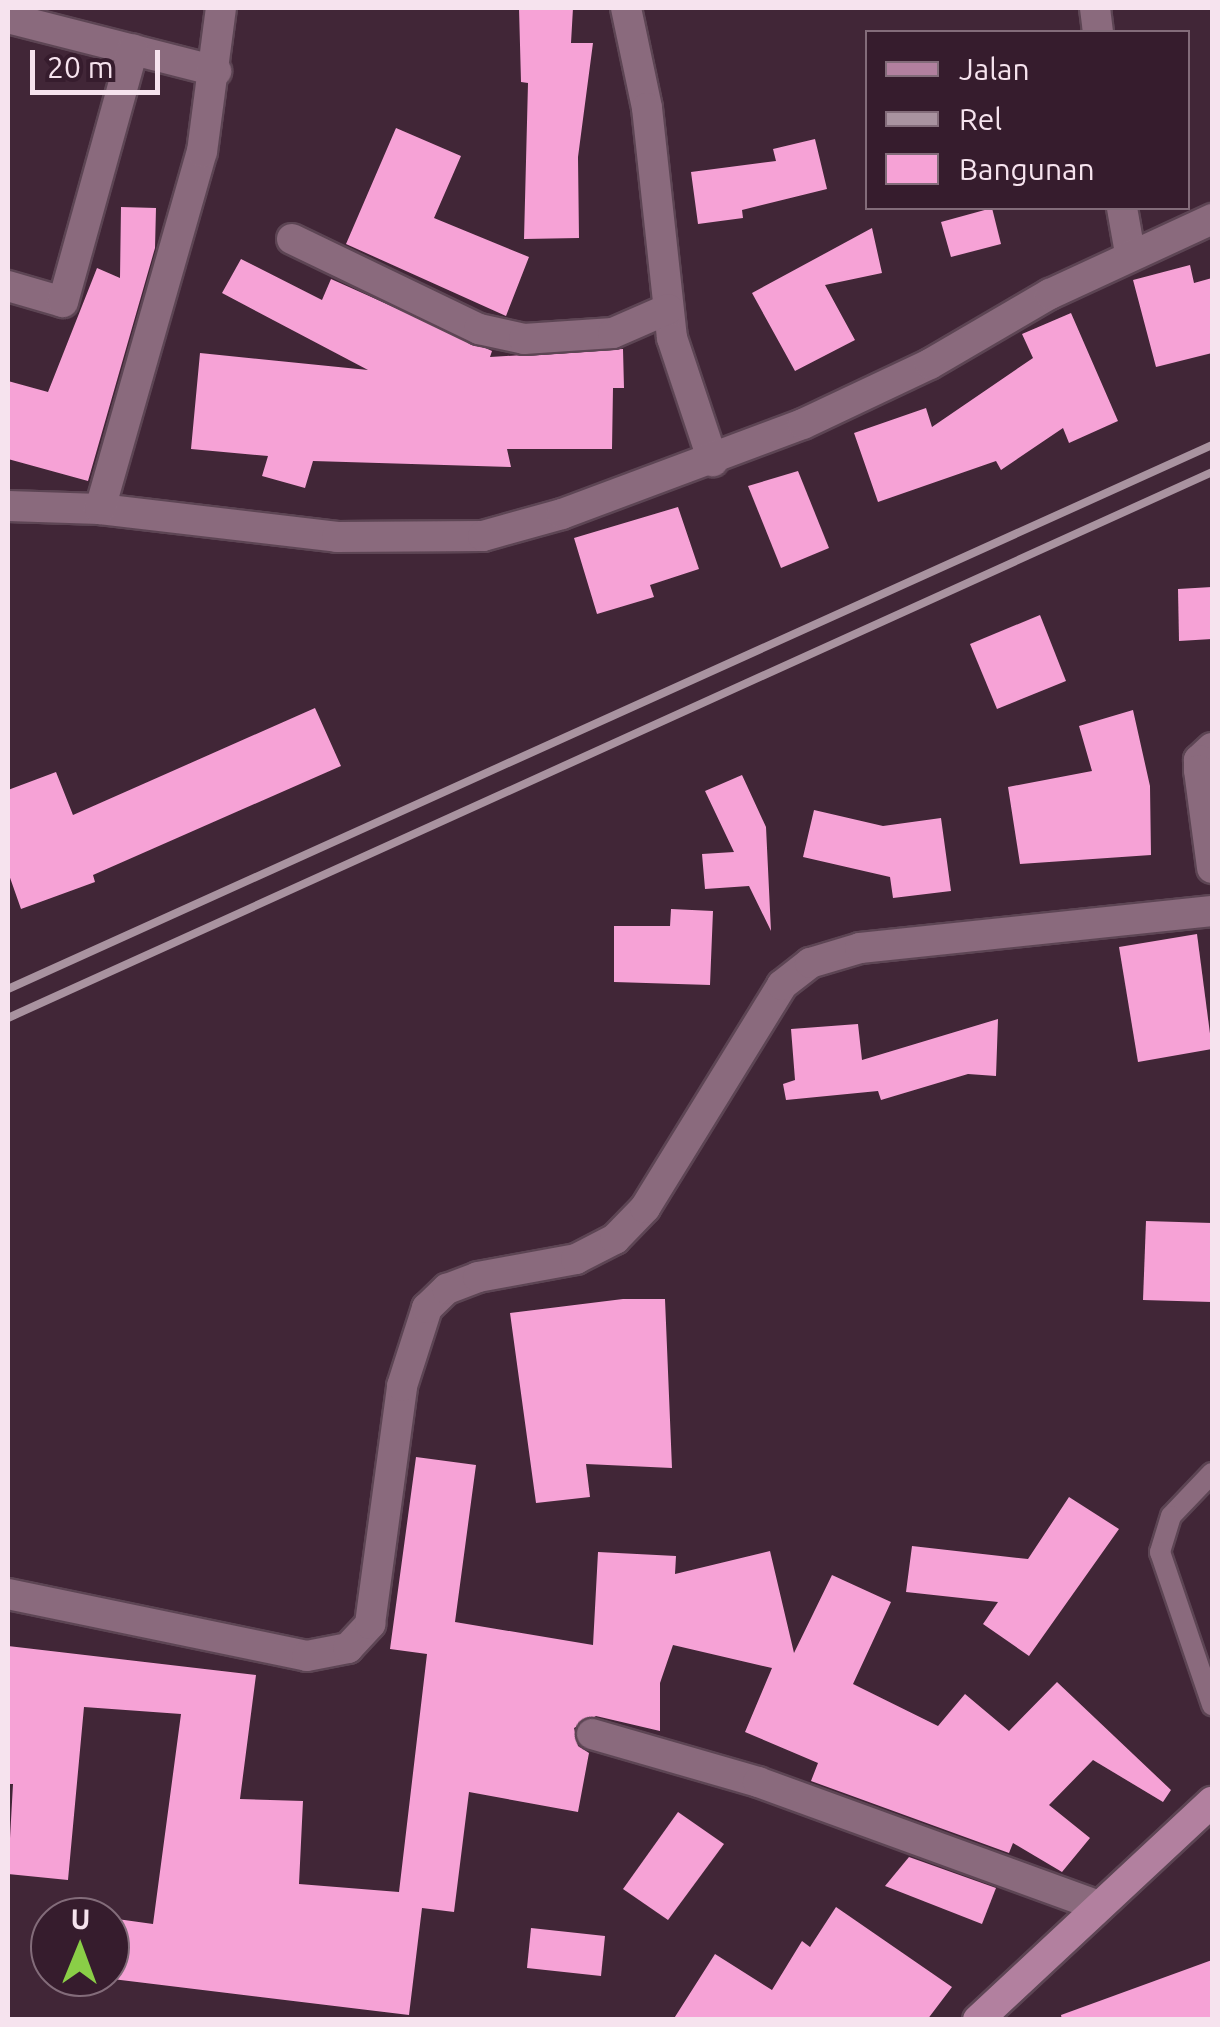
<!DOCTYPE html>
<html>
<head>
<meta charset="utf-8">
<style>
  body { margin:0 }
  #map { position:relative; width:1220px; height:2027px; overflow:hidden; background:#412637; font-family:Ubuntu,sans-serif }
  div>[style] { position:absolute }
  .building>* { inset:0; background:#f6a2d6 }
  .roads { filter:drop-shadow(2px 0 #5d4554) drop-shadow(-2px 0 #5d4554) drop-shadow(0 2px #5d4554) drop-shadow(0 -2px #5d4554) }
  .lane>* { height:20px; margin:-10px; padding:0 10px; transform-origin:10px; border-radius:10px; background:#8a6a7d }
  .street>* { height:30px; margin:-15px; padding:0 15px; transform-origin:15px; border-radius:15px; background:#8a6a7d }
  .primary>* { height:30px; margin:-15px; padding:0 15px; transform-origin:15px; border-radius:15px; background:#b2809f }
  .rail>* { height:8px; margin:-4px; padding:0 4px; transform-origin:4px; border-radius:4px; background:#a993a0 }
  span { translate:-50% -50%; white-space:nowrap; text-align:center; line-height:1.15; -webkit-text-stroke:10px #361c2d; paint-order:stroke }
  .frame { position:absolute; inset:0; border:10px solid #f6e3ee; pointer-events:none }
  .legend { position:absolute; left:865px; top:30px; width:325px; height:180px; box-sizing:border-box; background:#361c2d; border:2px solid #836c7a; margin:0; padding:12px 18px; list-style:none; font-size:30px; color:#f6e3ee }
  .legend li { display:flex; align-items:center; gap:20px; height:50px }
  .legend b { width:50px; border:2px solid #836c7a }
  .north { position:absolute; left:30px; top:1897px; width:100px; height:100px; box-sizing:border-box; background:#361c2d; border:2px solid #836c7a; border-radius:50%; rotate:1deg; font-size:28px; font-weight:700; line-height:40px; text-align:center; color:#f6e3ee }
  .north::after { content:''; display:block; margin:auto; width:35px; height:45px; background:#8ace47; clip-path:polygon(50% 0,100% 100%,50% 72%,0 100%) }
  .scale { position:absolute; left:30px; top:50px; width:130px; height:45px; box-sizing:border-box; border:5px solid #f6e3ee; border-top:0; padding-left:12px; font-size:30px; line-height:35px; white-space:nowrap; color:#f6e3ee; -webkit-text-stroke:8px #361c2d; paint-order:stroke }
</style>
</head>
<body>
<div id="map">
  <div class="building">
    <i style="clip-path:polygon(519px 8px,573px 8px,571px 43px,593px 43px,578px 157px,579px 238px,524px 239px,528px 83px,521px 82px)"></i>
    <i style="clip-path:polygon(396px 128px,461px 156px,434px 218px,529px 257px,506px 316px,346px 244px)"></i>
    <i style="clip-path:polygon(815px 139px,827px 189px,742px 210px,743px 218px,698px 224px,691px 172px,776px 161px,773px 149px)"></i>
    <i style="clip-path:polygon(121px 207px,156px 208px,155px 248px,88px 481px,8px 459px,8px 381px,48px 392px,97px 268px,120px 278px)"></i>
    <i style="clip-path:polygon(992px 208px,1001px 244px,951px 257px,941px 222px)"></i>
    <i style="clip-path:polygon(872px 228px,882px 273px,825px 285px,855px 340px,795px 371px,752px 293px)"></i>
    <i style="clip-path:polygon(241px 259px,322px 300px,331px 279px,492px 351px,490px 357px,623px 349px,624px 388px,613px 388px,612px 449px,507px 449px,511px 467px,313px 461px,305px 488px,262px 476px,268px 456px,191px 449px,200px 353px,368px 370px,222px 293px)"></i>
    <i style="clip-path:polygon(1190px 265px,1194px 283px,1212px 278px,1212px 353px,1156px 367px,1133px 280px)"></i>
    <i style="clip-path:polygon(1071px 313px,1118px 421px,1069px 443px,1063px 428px,1001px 470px,996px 461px,878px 502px,854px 433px,926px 408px,932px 427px,1033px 358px,1022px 334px)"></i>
    <i style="clip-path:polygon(798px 471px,829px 548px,781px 568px,748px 486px)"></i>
    <i style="clip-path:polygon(678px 507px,699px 569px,650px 585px,654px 597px,597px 614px,574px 538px)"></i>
    <i style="clip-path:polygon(1212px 587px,1212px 639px,1179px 641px,1178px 589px)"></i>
    <i style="clip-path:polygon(1040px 615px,1066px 681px,997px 709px,970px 644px)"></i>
    <i style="clip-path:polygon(315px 708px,341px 766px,93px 875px,95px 882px,21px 909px,8px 872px,8px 790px,56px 772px,73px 815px)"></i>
    <i style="clip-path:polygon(1133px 710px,1150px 786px,1151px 855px,1020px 864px,1008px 787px,1092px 771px,1079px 726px)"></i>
    <i style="clip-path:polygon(742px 775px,766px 827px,771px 931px,749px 886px,705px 889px,702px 854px,734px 852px,705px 791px)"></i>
    <i style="clip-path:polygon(814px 810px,883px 826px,941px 818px,951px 891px,893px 898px,890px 877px,803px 857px)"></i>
    <i style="clip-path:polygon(671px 909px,713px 911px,710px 985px,614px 982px,614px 926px,670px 926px)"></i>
    <i style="clip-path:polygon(1197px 934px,1212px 1049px,1138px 1062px,1119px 947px)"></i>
    <i style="clip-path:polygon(998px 1019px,996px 1076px,968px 1074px,881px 1100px,878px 1091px,786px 1100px,783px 1084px,795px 1080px,791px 1029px,858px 1024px,862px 1060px)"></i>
    <i style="clip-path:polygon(1146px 1221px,1212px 1223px,1212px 1302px,1143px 1300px)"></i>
    <i style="clip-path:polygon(623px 1299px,665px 1299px,672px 1468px,586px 1464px,590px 1497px,536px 1503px,510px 1313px)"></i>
    <i style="clip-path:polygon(416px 1457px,476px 1465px,455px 1622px,593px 1645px,598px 1552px,676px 1556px,675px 1574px,770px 1551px,794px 1653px,832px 1575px,891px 1602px,853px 1684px,938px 1726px,965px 1694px,1009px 1731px,1057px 1682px,1171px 1790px,1163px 1802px,1093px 1760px,1049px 1805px,1090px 1838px,1062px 1872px,1013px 1843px,1009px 1853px,811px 1781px,818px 1763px,745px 1732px,772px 1668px,673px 1645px,660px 1683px,660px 1731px,596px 1716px,574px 1728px,578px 1746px,589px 1753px,578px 1812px,469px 1792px,454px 1912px,422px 1908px,409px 2015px,96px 1977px,110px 1977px,110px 1918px,153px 1924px,181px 1714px,84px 1707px,68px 1880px,8px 1874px,13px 1784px,8px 1784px,8px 1646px,256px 1675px,240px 1799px,303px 1801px,299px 1884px,399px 1892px,427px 1654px,390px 1649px)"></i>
    <i style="clip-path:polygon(1069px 1497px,1119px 1529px,1029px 1656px,983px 1624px,998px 1602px,906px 1592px,912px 1546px,1028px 1559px)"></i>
    <i style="clip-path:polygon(678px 1812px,724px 1844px,668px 1920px,623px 1889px)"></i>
    <i style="clip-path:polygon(909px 1857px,996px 1888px,982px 1924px,885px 1886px)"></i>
    <i style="clip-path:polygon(836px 1907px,952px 1987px,927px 2020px,673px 2020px,715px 1954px,772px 1990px,802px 1941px,810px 1947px)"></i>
    <i style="clip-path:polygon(46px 1911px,98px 1917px,50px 1917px,50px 1971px,39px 1970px)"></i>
    <i style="clip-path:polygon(531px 1928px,605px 1936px,601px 1976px,527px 1968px)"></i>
    <i style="clip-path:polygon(1212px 1960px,1212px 2020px,1062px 2020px,1061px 2015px)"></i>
  </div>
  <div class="roads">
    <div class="lane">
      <i style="left:1212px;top:1473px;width:59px;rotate:133.6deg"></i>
      <i style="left:1171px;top:1516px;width:38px;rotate:107deg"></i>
      <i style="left:1160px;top:1552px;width:162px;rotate:71.2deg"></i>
    </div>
    <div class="street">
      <i style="left:626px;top:8px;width:102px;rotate:78.1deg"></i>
      <i style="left:647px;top:108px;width:231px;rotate:83.8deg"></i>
      <i style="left:672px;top:338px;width:130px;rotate:71.6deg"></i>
      <i style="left:1095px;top:8px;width:24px;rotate:83deg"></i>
      <i style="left:8px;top:18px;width:215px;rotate:14.3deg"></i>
      <i style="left:1122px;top:208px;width:46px;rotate:79.9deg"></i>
      <i style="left:292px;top:239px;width:208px;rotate:25.7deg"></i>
      <i style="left:479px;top:329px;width:46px;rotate:12.5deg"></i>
      <i style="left:524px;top:339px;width:89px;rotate:-3.9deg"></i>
      <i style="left:613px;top:333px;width:60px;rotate:-23.6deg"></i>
      <i style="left:8px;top:286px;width:57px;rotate:16.2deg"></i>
      <i style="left:63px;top:302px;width:262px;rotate:-74.5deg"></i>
      <i style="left:8px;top:506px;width:92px;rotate:1.9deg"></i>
      <i style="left:100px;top:509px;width:239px;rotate:6.7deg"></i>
      <i style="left:337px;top:537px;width:146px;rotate:-0.4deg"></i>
      <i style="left:483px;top:536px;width:82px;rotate:-15.6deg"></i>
      <i style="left:562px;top:514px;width:257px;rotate:-20.5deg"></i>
      <i style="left:803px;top:424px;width:140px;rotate:-25.3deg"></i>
      <i style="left:930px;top:364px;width:139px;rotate:-30.3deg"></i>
      <i style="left:1050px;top:294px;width:179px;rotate:-24.8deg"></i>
      <i style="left:100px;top:509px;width:371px;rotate:-74.1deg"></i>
      <i style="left:202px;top:152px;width:145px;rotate:-82.5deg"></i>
      <i style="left:1212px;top:748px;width:18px;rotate:137deg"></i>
      <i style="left:1199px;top:760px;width:10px;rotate:90deg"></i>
      <i style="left:1199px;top:770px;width:99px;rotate:82.4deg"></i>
      <i style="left:8px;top:1594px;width:305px;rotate:11.7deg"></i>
      <i style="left:307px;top:1656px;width:42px;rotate:-11deg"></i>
      <i style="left:348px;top:1648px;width:33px;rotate:-47deg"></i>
      <i style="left:370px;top:1624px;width:240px;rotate:-82.3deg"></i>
      <i style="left:402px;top:1386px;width:82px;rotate:-72.2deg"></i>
      <i style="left:427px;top:1308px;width:28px;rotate:-44deg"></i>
      <i style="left:447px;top:1289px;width:33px;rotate:-21deg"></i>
      <i style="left:478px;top:1277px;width:100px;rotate:-10.4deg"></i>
      <i style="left:576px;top:1259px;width:44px;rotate:-27.1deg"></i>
      <i style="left:615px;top:1239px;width:43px;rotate:-45.9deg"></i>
      <i style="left:645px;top:1208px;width:262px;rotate:-58.4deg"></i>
      <i style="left:782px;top:985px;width:36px;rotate:-38deg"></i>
      <i style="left:810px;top:963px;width:52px;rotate:-16.7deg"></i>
      <i style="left:860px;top:948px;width:354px;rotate:-6deg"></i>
      <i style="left:592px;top:1734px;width:173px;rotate:16.1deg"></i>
      <i style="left:758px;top:1782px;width:363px;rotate:20deg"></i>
    </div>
    <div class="primary">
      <i style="left:978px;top:2020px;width:320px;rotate:-43deg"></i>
    </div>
  </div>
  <div class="rail">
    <i style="left:8px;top:989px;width:1321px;rotate:-24.31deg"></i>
    <i style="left:8px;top:1018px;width:1322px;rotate:-24.39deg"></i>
  </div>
  <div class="frame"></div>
  <ul class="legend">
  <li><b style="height:12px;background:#b2809f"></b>Jalan</li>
  <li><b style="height:12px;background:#a993a0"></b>Rel</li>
  <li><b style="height:28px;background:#f6a2d6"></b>Bangunan</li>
  </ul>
  <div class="north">U</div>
  <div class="scale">20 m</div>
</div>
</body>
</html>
